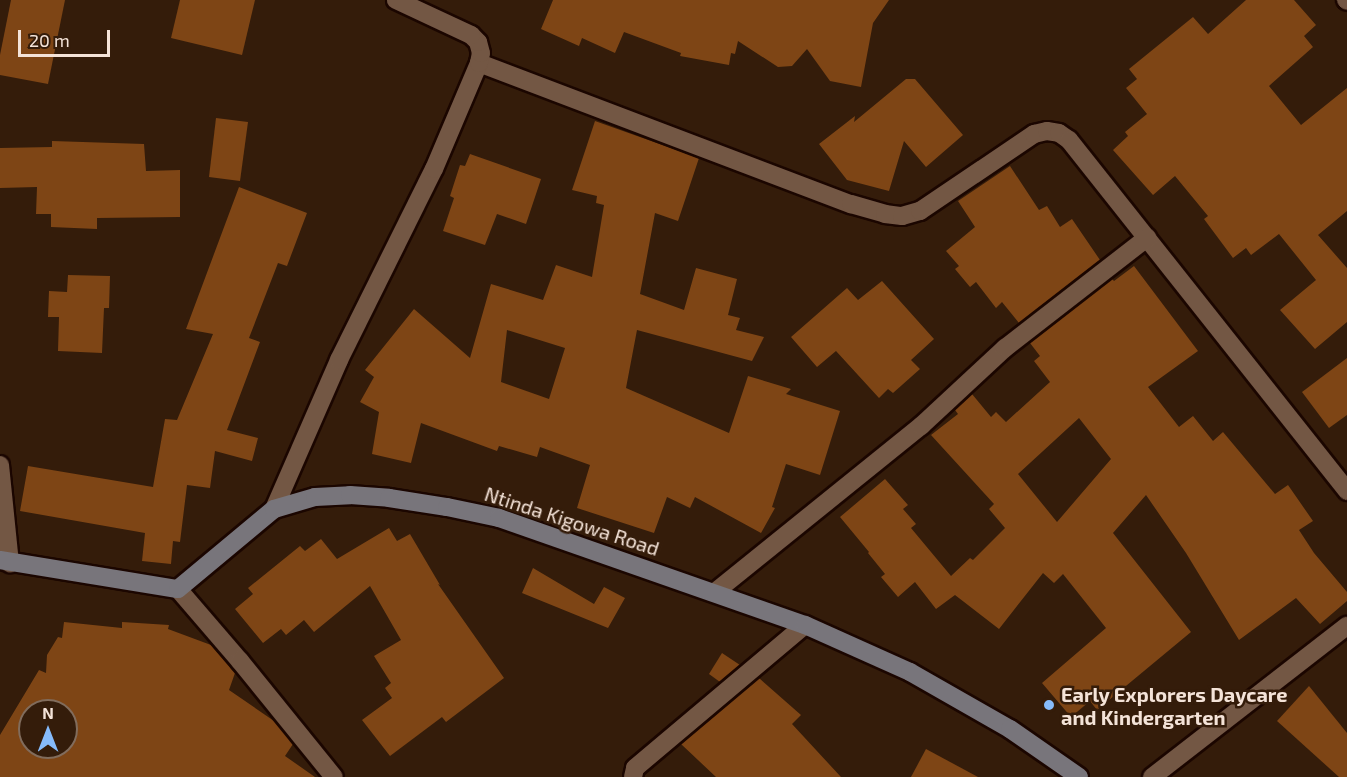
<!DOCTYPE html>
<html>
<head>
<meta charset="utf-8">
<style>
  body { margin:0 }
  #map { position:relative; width:1347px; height:777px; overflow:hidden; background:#341c0a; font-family:"Exo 2",sans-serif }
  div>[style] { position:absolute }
  .building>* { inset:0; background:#7e4515 }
  .roads { filter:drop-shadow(2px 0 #1b0600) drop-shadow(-2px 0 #1b0600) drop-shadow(0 2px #1b0600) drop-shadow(0 -2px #1b0600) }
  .street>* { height:18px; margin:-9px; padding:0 9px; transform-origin:9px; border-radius:9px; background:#735744 }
  .secondary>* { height:18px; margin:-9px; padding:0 9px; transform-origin:9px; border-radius:9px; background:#78757b }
  .dots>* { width:16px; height:16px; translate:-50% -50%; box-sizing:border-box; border:3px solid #341c0a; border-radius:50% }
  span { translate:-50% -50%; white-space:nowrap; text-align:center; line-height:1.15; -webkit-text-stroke:5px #341c0a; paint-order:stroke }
  .street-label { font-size:20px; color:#f4e3d8 }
  .poi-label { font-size:20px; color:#f4e3d8; font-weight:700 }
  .left { translate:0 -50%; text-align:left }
  .north { position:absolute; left:18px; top:699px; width:60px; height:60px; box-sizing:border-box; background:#341c0a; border:2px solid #816c5c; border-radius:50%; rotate:0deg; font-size:16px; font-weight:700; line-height:24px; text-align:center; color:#f4e3d8 }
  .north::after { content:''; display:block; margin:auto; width:21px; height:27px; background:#86bbfb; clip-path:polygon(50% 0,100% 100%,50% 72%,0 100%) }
  .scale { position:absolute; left:18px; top:30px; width:92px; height:27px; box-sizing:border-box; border:3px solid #f4e3d8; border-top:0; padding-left:8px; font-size:18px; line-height:21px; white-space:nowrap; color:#f4e3d8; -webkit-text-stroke:4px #341c0a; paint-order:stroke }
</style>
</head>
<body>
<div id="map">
  <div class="building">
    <i style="clip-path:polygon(11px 0,65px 0,48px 84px,0 75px,0 55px)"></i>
    <i style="clip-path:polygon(180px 0,255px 0,242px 55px,171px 38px)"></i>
    <i style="clip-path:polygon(553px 0,889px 0,873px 23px,861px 87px,830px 81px,807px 49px,792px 66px,778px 67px,738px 41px,735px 54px,731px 53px,729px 65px,680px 56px,681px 53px,624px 32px,615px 53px,582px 38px,579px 46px,541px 29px)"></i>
    <i style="clip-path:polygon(1246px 0,1294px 0,1316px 25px,1304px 36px,1313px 47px,1269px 86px,1301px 125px,1347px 88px,1347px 211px,1318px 235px,1347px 268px,1347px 322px,1315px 349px,1280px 310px,1316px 280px,1279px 234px,1251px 255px,1246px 248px,1233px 258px,1204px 219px,1208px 216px,1175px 176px,1153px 195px,1113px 150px,1128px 136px,1125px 132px,1147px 114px,1126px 88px,1137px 79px,1129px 69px,1193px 17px,1208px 34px)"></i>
    <i style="clip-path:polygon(906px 79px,915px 79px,963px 135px,926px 167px,904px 141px,889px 191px,847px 180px,819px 144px,855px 116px,854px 122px)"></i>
    <i style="clip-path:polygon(216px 118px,248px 122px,240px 181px,209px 177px)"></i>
    <i style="clip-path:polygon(evenodd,595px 121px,699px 158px,678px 221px,655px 213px,640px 294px,684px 310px,696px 268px,737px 279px,728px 315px,740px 318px,736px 330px,764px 337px,752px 361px,637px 330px,626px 388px,729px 433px,748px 376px,791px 389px,786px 394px,840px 411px,820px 475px,786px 464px,772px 507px,775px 508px,761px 533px,695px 497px,690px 508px,667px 497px,654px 533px,577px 508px,590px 465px,540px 447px,537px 457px,499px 446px,497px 451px,421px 423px,411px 463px,372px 454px,379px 412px,360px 402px,374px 377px,365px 370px,414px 309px,470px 358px,491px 284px,543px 300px,556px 265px,592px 277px,604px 205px,596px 203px,597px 196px,572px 190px,595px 121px,507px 330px,565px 348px,549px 399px,501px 382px,507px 330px)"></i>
    <i style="clip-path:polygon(52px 141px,144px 144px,146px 171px,180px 170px,180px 217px,97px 218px,97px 229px,51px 227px,51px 214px,36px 214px,37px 187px,0 188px,0 148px,52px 147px)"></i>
    <i style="clip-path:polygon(470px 154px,541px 179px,526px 224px,497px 214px,485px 245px,443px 231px,454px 198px,450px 196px,460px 165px,465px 166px)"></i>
    <i style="clip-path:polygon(1010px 166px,1039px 210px,1047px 206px,1060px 227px,1072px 219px,1100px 260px,1019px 323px,1002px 302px,996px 308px,976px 282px,970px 287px,955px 269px,959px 266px,946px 251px,975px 227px,958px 201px)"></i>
    <i style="clip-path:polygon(239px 187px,307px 213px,287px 266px,278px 263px,249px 338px,260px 342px,227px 430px,258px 438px,252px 461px,215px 451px,210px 488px,187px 485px,180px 542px,173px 541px,171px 564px,142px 561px,145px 533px,20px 511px,28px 466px,153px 487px,165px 419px,177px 420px,213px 334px,186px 329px)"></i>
    <i style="clip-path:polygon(evenodd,1134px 266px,1198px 351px,1148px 387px,1179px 427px,1193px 416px,1213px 441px,1223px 432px,1275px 494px,1288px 485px,1313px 521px,1299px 530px,1314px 553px,1347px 592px,1347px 601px,1320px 624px,1296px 598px,1239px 640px,1186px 553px,1146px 495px,1113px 533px,1191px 632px,1097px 710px,1090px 701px,1071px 717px,1042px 683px,1106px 628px,1063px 574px,1054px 583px,1043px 573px,999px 629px,955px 595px,936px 609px,915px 582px,898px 597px,881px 577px,885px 574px,868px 553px,869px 552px,840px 517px,885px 479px,908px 505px,903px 509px,916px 524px,911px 528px,951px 576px,970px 558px,973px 560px,1005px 528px,989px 509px,994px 504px,931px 435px,958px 414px,955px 410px,972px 394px,991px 417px,996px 412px,1006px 422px,1050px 382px,1034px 361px,1040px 356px,1030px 343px,1112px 279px,1114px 281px,1134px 266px,1079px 418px,1111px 459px,1057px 522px,1018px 474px,1079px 418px)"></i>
    <i style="clip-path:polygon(68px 275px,110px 276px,109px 308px,104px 308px,102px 353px,58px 351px,59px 317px,48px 317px,49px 291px,67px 292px)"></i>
    <i style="clip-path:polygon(882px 281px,934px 339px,911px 360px,920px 369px,893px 393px,888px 389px,879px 398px,836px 351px,817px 367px,791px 337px,847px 288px,858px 300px)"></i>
    <i style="clip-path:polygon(1347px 358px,1347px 415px,1329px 428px,1302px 392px)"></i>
    <i style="clip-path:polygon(389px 528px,397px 541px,410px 534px,440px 585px,438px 584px,504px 678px,446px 722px,442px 717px,390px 756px,362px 720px,392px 698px,385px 688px,391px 683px,374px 656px,401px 640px,370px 586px,314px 632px,304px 620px,286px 635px,281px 629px,263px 643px,235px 609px,253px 594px,248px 588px,300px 546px,305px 551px,321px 539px,337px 559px)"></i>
    <i style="clip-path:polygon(533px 568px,594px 604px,604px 587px,625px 598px,608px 628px,522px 593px)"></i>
    <i style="clip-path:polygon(evenodd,64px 622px,122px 628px,122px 622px,169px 625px,168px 629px,211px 645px,235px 673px,229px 690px,274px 721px,293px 744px,285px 756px,315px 777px,0 777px,0 735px,39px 670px,46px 673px,47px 655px,58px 637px,62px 638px,64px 622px,30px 711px,66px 711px,66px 747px,30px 747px,30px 711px)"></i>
    <i style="clip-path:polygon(722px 653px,740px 665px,720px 682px,709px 674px)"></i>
    <i style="clip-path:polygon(759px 678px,801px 715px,792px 724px,841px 777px,716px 777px,681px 744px)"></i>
    <i style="clip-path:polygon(1309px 686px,1347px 733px,1347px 777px,1339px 777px,1277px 721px)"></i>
    <i style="clip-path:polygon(926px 749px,978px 777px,911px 777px)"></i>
  </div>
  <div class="roads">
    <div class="street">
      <i style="left:1346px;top:0;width:1px;rotate:45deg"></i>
      <i style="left:479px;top:63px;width:398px;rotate:20.8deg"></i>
      <i style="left:851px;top:204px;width:35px;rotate:16deg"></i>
      <i style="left:885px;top:214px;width:17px;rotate:7deg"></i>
      <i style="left:902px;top:216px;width:19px;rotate:-16deg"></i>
      <i style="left:920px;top:211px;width:138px;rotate:-34deg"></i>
      <i style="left:1034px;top:134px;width:13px;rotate:-13deg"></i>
      <i style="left:1047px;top:131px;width:12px;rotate:9deg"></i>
      <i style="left:1059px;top:133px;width:12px;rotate:35deg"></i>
      <i style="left:1069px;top:140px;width:448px;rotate:51.6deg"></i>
      <i style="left:0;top:465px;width:99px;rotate:84.2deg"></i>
      <i style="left:274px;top:509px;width:163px;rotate:-66.4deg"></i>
      <i style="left:339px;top:360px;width:213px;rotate:-63.6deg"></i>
      <i style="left:434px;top:169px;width:115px;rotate:-67deg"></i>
      <i style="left:479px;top:63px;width:10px;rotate:-79deg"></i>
      <i style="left:481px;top:53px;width:11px;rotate:-105deg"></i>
      <i style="left:478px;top:42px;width:10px;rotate:-135deg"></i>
      <i style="left:471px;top:35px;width:83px;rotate:-155deg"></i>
      <i style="left:178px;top:589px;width:95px;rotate:49.3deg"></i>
      <i style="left:240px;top:661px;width:149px;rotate:51deg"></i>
      <i style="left:715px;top:592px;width:265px;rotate:-38.9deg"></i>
      <i style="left:921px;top:426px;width:115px;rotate:-42.9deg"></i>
      <i style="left:1005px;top:348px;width:180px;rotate:-37.8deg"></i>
      <i style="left:633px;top:777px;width:9px;rotate:-77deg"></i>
      <i style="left:635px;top:768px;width:222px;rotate:-40.1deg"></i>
      <i style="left:1152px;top:777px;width:247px;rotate:-37.8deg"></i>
    </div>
    <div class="secondary">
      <i style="left:0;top:560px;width:180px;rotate:9.3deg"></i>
      <i style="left:178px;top:589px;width:125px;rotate:-39.8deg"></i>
      <i style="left:274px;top:509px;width:43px;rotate:-16.3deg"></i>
      <i style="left:315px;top:497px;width:35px;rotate:-3deg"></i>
      <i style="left:350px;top:495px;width:39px;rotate:4deg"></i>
      <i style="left:389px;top:498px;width:59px;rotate:8.8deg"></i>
      <i style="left:447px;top:507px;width:53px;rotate:11.9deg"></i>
      <i style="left:499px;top:518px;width:324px;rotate:19.3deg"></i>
      <i style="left:805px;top:625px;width:115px;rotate:24.1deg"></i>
      <i style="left:910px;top:672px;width:115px;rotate:29.7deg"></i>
      <i style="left:1010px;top:729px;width:84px;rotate:34.8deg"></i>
    </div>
  </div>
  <div class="dots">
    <i style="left:1049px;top:705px;background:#86bbfb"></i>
  </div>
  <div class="street-label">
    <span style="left:572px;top:521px;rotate:18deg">Ntinda Kigowa Road</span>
  </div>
  <div class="poi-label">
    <span class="left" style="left:1061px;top:706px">Early Explorers Daycare<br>and Kindergarten</span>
  </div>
  <div class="north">N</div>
  <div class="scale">20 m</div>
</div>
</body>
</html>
